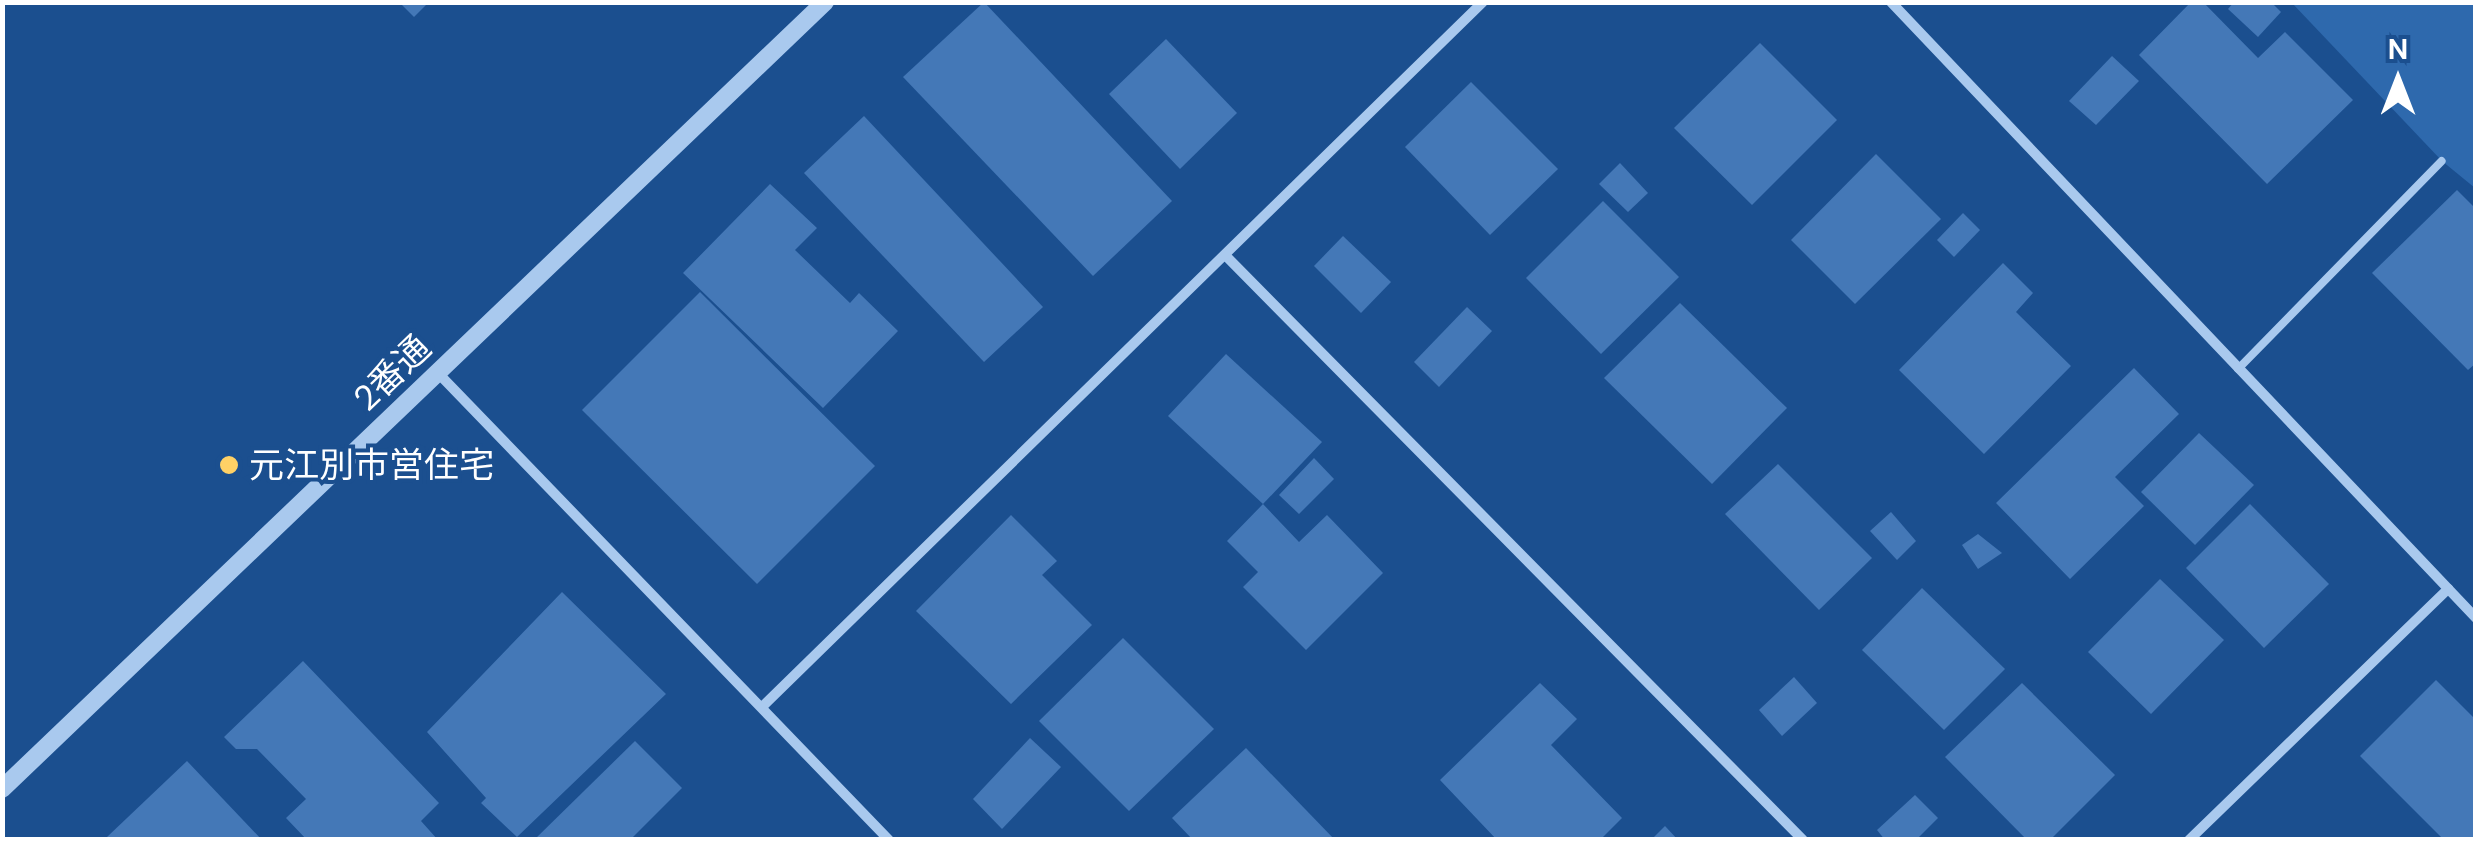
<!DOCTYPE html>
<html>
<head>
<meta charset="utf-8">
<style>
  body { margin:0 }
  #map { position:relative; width:2478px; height:842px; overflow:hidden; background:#1b4f8f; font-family:"DM Sans","Noto Sans JP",sans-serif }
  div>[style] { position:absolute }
  .green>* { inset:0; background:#2e69ad }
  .building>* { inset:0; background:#4478b7 }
  .service>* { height:8px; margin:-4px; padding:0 4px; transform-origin:4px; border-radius:4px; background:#a9c9ee }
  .minor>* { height:10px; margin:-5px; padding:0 5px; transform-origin:5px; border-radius:5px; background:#a9c9ee }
  .tertiary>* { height:18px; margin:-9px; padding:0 9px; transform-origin:9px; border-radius:9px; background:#a9c9ee }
  .dots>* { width:28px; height:28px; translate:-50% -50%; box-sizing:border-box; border:5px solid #1b4f8f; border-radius:50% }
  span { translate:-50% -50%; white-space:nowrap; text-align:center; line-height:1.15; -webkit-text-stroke:8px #1b4f8f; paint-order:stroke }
  .street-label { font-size:35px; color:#fff }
  .poi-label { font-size:35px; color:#fff }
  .left { translate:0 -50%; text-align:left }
  .frame { position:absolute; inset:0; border:5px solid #fff; pointer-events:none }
  .north { position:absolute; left:2348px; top:30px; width:100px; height:100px; -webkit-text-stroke:8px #1b4f8f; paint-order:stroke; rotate:0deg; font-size:28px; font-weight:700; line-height:40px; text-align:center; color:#fff }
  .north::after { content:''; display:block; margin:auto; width:35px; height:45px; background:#fff; clip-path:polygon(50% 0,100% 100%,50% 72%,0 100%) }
</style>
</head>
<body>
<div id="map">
  <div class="green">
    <i style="clip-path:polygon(2292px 3px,2475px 3px,2475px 188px,2442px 161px)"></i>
  </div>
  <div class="building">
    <i style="clip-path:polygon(399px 2px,429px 2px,414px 17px)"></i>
    <i style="clip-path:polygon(984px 2px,1172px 201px,1093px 276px,903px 77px)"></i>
    <i style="clip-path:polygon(2191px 2px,2203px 2px,2258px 58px,2285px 32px,2353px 100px,2267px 184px,2139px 55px)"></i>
    <i style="clip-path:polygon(2234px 2px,2271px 2px,2281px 12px,2258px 37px,2228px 9px)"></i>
    <i style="clip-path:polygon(1166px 39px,1237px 113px,1180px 169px,1109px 94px)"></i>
    <i style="clip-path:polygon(1760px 43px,1837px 120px,1752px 205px,1674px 128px)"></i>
    <i style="clip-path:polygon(2112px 56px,2139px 81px,2096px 125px,2069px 101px)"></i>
    <i style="clip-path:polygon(1471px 82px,1558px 169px,1490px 235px,1405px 147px)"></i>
    <i style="clip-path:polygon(864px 116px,1043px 307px,984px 362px,804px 173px)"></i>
    <i style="clip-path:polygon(1876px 154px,1941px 219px,1855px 304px,1791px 240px)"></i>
    <i style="clip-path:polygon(1620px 163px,1648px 193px,1628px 212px,1599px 184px)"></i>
    <i style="clip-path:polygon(770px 184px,817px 228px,795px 250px,850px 303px,859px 293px,898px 331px,823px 408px,683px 273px)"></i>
    <i style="clip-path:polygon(2457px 190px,2476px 209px,2476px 363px,2468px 370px,2372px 273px)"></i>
    <i style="clip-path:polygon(1603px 201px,1679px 277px,1601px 354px,1526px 278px)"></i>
    <i style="clip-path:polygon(1963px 213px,1980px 230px,1954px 257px,1937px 240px)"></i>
    <i style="clip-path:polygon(1343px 236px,1391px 282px,1361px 313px,1314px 266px)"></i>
    <i style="clip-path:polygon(2003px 263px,2033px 293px,2016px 312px,2071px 366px,1984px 454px,1899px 370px)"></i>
    <i style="clip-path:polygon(700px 292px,875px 466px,757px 584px,582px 410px)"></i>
    <i style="clip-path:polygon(1680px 303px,1787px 408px,1712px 484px,1604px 378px)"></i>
    <i style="clip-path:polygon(1467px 307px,1492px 331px,1439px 387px,1414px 362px)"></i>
    <i style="clip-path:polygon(1226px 354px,1322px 442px,1263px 504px,1168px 416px)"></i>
    <i style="clip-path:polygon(2134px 368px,2179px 414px,2115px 477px,2144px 506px,2070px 579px,1996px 503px)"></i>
    <i style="clip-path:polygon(2199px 433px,2254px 485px,2195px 545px,2141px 492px)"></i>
    <i style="clip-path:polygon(1314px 458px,1334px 479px,1299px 514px,1279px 495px)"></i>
    <i style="clip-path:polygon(1778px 464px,1872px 558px,1819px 610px,1725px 514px)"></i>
    <i style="clip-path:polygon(1263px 504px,1299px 542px,1327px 515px,1383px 573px,1306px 650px,1243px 587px,1258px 572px,1227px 541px)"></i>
    <i style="clip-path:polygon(2250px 504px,2329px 584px,2264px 648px,2186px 568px)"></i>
    <i style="clip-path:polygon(1891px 512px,1916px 541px,1897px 560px,1870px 531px)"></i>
    <i style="clip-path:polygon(1011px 515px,1057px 561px,1042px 575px,1092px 625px,1011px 704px,916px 611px)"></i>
    <i style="clip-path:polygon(1978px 534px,2002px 553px,1978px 569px,1962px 545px)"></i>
    <i style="clip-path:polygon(2160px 579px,2224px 640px,2151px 714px,2088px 652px)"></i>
    <i style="clip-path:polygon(1922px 588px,2005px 669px,1944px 730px,1862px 650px)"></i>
    <i style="clip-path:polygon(562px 592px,666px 694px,517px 837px,481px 803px,486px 798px,427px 732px)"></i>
    <i style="clip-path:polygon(1123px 638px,1214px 729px,1129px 811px,1039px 721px)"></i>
    <i style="clip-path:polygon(303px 661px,439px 803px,421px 821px,438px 840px,307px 840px,286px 818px,306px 799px,257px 749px,236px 749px,224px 737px)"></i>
    <i style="clip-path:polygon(1794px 677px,1817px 703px,1782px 736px,1759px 710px)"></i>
    <i style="clip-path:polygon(2436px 680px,2476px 720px,2476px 840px,2444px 840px,2360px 756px)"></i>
    <i style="clip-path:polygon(1540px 683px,1577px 719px,1551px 745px,1622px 818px,1600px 840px,1497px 840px,1440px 780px)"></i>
    <i style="clip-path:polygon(2022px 683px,2115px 775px,2050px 840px,2027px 840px,1945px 757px)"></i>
    <i style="clip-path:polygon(1030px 738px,1061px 767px,1002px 829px,973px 799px)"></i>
    <i style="clip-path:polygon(635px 741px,682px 788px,630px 840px,534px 840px)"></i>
    <i style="clip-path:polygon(1246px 748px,1335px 840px,1193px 840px,1172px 818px)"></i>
    <i style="clip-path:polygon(187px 761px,262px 840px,110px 840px,107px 837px)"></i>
    <i style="clip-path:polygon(1915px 795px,1938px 818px,1916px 840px,1885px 840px,1877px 830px)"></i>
    <i style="clip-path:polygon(1665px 826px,1678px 840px,1651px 840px)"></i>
  </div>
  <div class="service">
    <i style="left:2238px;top:369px;width:291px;rotate:-45.6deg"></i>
  </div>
  <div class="minor">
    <i style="left:1891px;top:2px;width:850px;rotate:46.48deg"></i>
    <i style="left:1225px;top:255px;width:822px;rotate:45.34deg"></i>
    <i style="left:438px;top:373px;width:649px;rotate:46deg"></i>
    <i style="left:762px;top:707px;width:1008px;rotate:-44.36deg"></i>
    <i style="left:2189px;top:840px;width:361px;rotate:-44.1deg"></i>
  </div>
  <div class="tertiary">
    <i style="left:2px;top:789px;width:1139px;rotate:-43.72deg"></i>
  </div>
  <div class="dots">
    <i style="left:229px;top:465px;background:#ffd166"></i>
  </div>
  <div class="street-label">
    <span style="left:392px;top:373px;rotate:-44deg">2番通</span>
  </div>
  <div class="poi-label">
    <span class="left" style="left:249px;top:465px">元江別市営住宅</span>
  </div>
  <div class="frame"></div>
  <div class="north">N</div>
</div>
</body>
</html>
